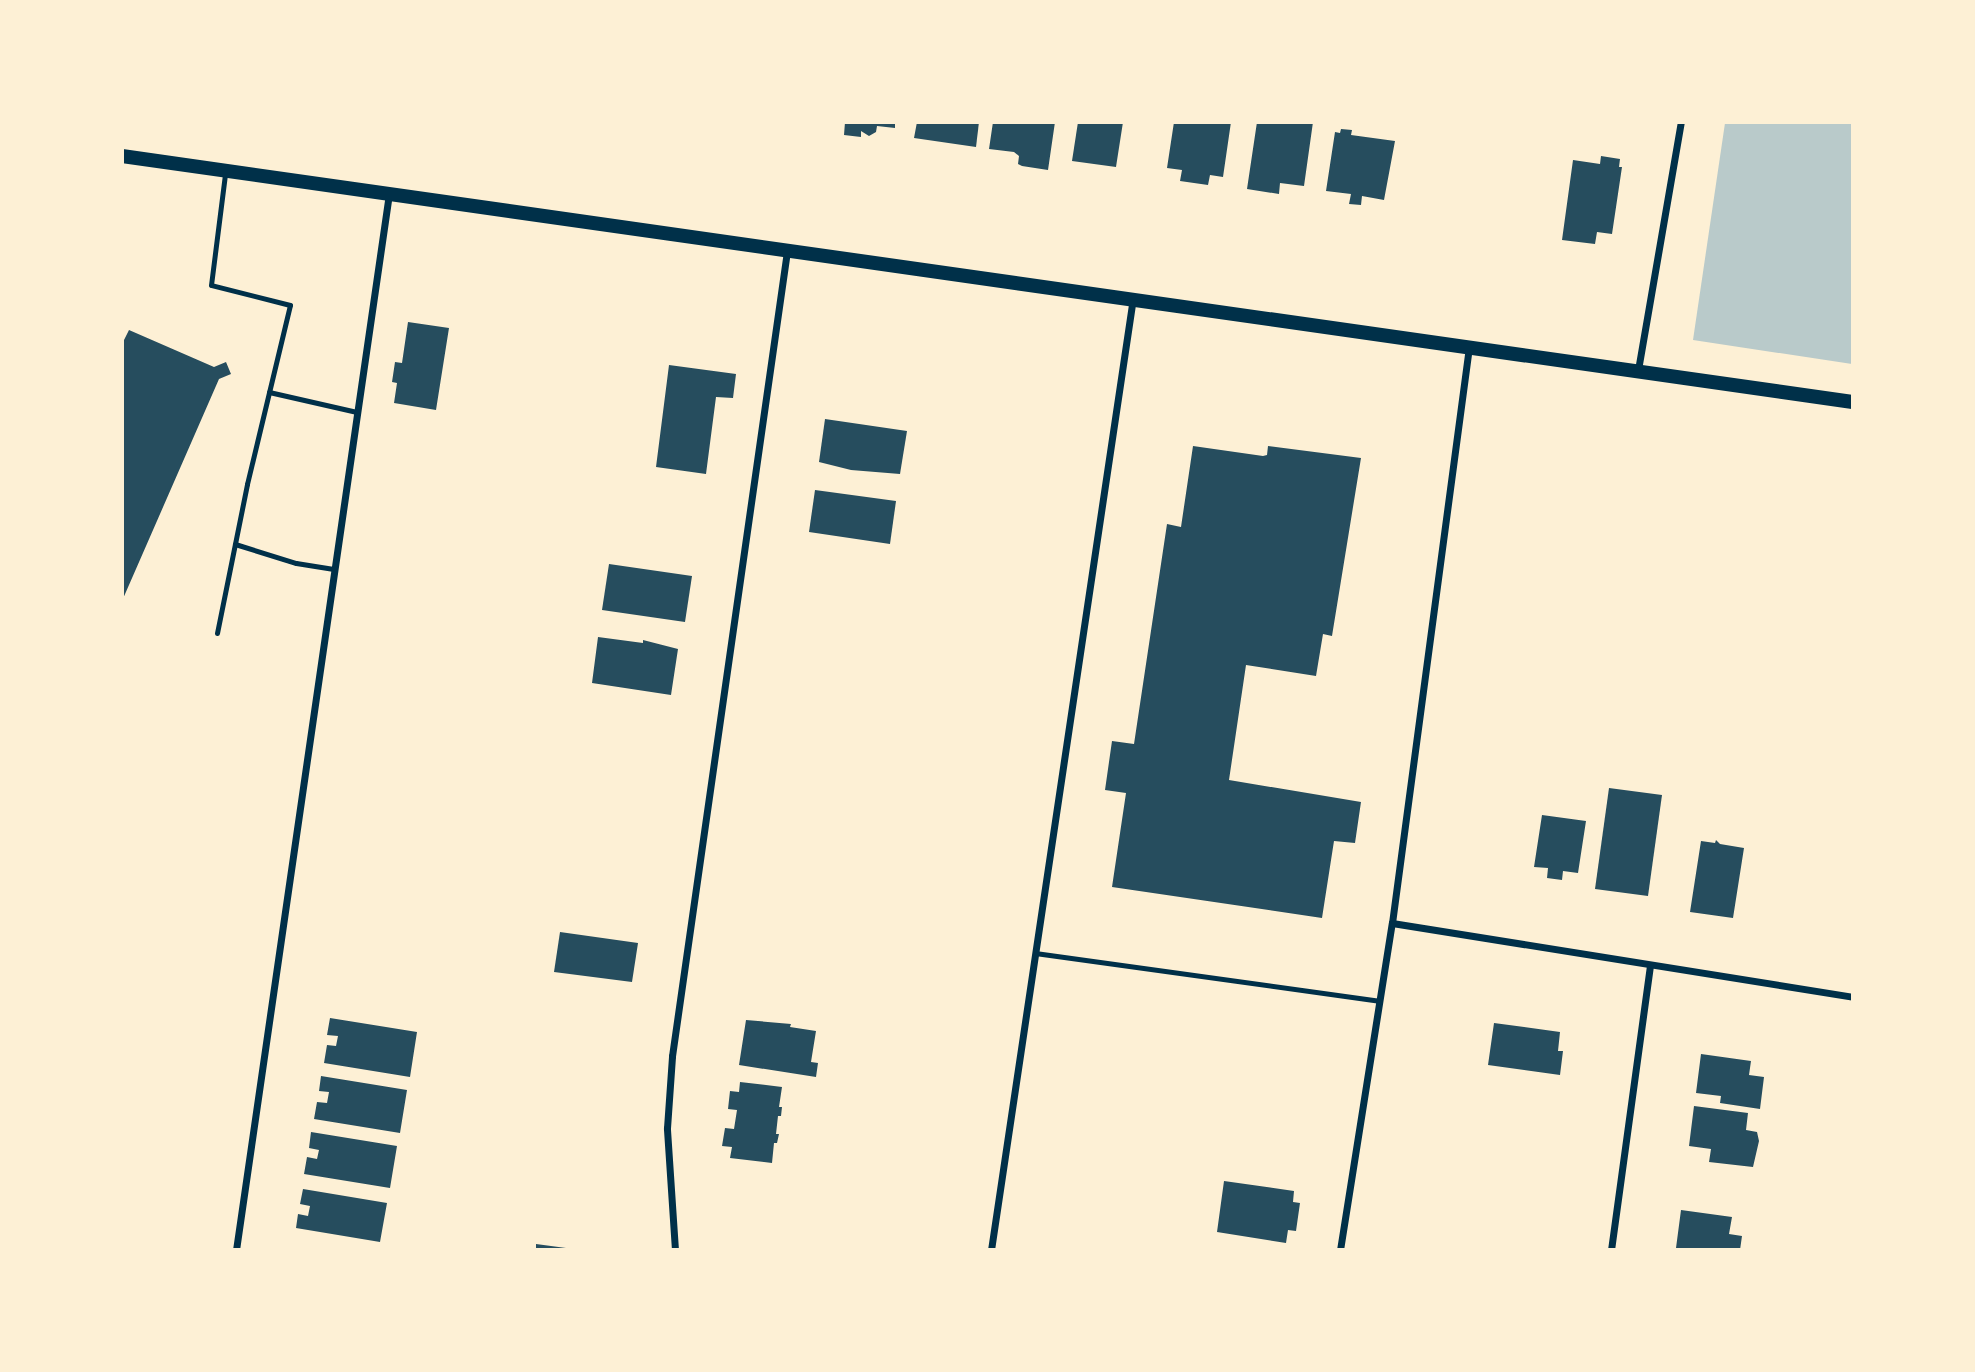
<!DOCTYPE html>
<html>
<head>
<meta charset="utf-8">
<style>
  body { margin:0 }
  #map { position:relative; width:1975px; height:1372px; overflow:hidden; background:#fdf0d5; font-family:"DejaVu Sans",sans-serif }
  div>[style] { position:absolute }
  .green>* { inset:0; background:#b9caca }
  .building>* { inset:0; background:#264d5e }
  .service>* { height:5px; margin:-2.5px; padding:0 2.5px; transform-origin:2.5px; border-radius:2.5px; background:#003049 }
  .minor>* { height:7px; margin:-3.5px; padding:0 3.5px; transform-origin:3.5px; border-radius:3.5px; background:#003049 }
  .secondary>* { height:14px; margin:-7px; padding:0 7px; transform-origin:7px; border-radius:7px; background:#003049 }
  span { translate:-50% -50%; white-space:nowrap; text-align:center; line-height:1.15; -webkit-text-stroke:7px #fdf0d5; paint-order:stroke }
  .frame { position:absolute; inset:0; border:124px solid #fdf0d5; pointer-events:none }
</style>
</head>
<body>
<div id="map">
  <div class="green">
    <i style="clip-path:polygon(1725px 123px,1852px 123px,1852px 364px,1693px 340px)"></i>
  </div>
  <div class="building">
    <i style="clip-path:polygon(845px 122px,895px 122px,895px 128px,877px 126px,876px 132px,869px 136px,861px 131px,861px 137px,844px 135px)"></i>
    <i style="clip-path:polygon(917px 122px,979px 122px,976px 147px,914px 138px)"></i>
    <i style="clip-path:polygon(993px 122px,1055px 122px,1048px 170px,1022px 166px,1018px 164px,1019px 156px,1014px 152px,989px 149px)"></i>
    <i style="clip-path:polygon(1078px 122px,1123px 122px,1116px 167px,1072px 161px)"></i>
    <i style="clip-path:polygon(1174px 122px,1231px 122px,1223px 177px,1210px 175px,1208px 185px,1180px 181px,1182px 170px,1167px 168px)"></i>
    <i style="clip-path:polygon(1257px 122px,1313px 122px,1304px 186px,1280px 183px,1279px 194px,1247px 189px)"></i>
    <i style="clip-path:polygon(1341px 129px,1352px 130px,1351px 135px,1395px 141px,1384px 200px,1362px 196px,1361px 205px,1349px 204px,1351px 194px,1326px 191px,1335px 132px,1340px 133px)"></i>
    <i style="clip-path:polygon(1601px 156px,1620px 159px,1619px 167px,1622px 167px,1612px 234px,1597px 232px,1595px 244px,1562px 240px,1573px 160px,1600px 164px)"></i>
    <i style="clip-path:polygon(408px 322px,449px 328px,436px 410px,394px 403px,397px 383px,392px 382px,395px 362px,402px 363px)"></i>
    <i style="clip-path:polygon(129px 330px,214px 367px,226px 362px,231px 374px,219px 379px,122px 601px,122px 344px)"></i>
    <i style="clip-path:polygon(669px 365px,736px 374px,733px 398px,716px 397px,706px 474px,656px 467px)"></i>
    <i style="clip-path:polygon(825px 419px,907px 431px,900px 474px,851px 470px,819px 462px)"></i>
    <i style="clip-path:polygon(1193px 446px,1263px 456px,1267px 455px,1268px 446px,1361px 458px,1332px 636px,1323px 634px,1316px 676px,1246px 665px,1229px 780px,1361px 802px,1355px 843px,1334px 841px,1322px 918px,1112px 887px,1126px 793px,1105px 790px,1112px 741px,1134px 744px,1167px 524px,1181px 527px)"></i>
    <i style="clip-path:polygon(815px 490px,896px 501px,890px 544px,809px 532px)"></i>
    <i style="clip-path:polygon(609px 564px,692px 576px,685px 622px,602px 610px)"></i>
    <i style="clip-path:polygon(598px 637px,643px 643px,643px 640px,678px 649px,671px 695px,592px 683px)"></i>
    <i style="clip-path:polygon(1609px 788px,1662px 795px,1648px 896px,1595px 889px)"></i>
    <i style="clip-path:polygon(1542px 815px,1586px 821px,1578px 873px,1563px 871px,1562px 880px,1547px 878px,1548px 868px,1534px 867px)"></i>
    <i style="clip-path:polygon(1716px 840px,1720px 844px,1744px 848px,1733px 918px,1690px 912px,1701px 841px,1715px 843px)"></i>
    <i style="clip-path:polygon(560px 932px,638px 943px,632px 982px,554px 972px)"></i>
    <i style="clip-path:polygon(330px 1018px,417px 1032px,410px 1077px,324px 1063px,327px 1045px,336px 1046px,338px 1036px,327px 1035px)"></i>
    <i style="clip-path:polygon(746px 1020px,791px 1024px,790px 1027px,816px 1031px,811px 1062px,818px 1063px,816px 1077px,739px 1065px)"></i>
    <i style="clip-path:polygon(1494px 1023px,1560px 1032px,1558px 1051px,1563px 1051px,1560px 1075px,1488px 1065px)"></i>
    <i style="clip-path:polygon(1701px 1054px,1751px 1061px,1749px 1075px,1764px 1077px,1760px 1109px,1720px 1103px,1721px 1096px,1696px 1093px)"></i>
    <i style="clip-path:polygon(321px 1076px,407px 1090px,400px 1133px,314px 1119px,317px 1102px,327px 1103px,329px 1092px,319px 1091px)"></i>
    <i style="clip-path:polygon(740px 1082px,782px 1087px,779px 1107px,782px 1107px,781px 1116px,778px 1116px,776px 1134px,779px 1134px,777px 1143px,774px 1143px,772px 1163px,730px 1158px,732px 1147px,722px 1146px,725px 1128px,734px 1129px,737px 1110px,728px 1109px,730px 1091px,739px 1092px)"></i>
    <i style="clip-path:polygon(1694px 1106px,1748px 1113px,1746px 1130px,1757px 1132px,1759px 1141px,1753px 1167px,1709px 1162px,1711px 1149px,1689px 1146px)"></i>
    <i style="clip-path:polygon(311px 1132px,397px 1146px,390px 1188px,304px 1174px,307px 1157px,317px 1159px,319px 1150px,309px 1148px)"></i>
    <i style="clip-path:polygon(1224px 1181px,1294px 1191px,1293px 1202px,1300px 1203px,1296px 1231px,1288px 1230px,1286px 1243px,1217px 1232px)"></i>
    <i style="clip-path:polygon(303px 1189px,387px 1203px,380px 1242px,296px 1228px,298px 1214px,308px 1216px,310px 1206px,300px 1204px)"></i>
    <i style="clip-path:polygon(1681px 1210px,1732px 1217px,1729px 1234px,1742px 1236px,1740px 1250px,1676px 1248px)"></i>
    <i style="clip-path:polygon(536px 1244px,566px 1248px,566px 1250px,536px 1250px)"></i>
  </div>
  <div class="service">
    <i style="left:269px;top:392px;width:90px;rotate:12.8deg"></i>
    <i style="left:235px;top:544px;width:64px;rotate:17.3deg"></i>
    <i style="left:296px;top:563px;width:38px;rotate:9deg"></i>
    <i style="left:217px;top:633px;width:152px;rotate:-78.6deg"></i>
    <i style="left:247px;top:484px;width:184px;rotate:-76.5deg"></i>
    <i style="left:290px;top:305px;width:81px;rotate:-165.8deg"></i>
    <i style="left:211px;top:285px;width:112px;rotate:-82.8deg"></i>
    <i style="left:1035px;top:953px;width:347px;rotate:7.9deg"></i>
  </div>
  <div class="minor">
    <i style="left:1638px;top:370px;width:252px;rotate:-80.2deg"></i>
    <i style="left:1392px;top:923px;width:467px;rotate:9.1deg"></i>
    <i style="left:236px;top:1250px;width:1067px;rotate:-81.76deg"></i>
    <i style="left:675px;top:1250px;width:122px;rotate:-93.8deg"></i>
    <i style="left:667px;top:1128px;width:72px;rotate:-86deg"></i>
    <i style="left:672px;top:1056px;width:813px;rotate:-81.87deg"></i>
    <i style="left:991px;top:1250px;width:963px;rotate:-81.52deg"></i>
    <i style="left:1340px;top:1250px;width:331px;rotate:-81deg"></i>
    <i style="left:1392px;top:923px;width:581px;rotate:-82.39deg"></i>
    <i style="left:1611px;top:1250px;width:287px;rotate:-82.2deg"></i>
  </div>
  <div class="secondary">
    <i style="left:122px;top:156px;width:1748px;rotate:8.09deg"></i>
  </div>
  <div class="frame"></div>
</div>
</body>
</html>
